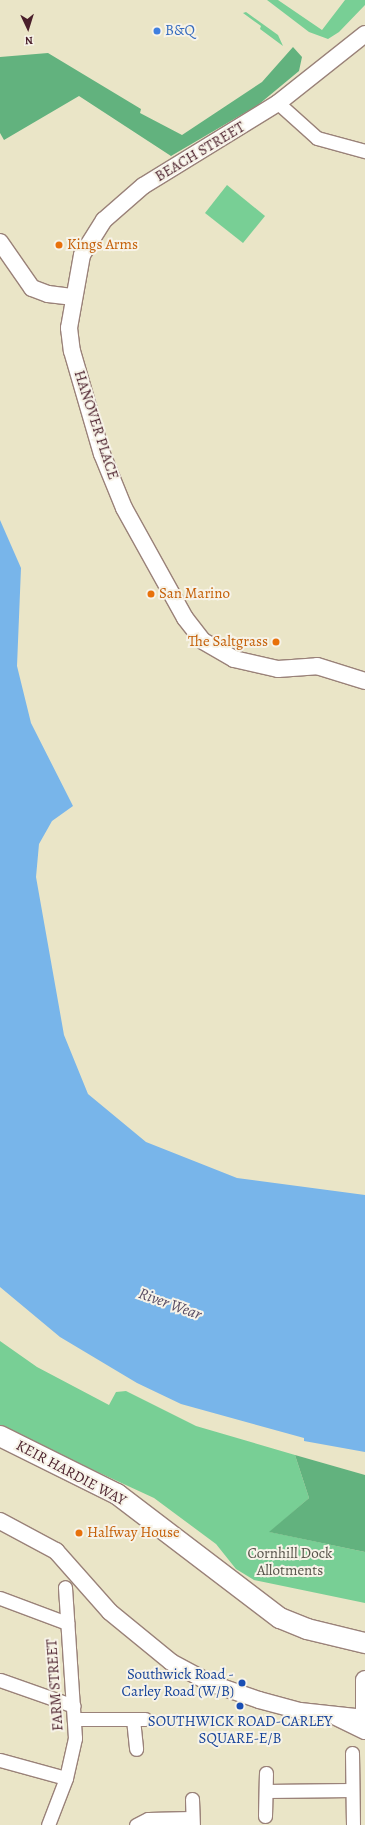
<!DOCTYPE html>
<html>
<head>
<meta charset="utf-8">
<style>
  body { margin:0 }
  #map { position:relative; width:365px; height:1825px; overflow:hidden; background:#eae5c7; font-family:Alegreya,serif }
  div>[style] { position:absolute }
  .green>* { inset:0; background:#78cf95 }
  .forest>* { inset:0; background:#62b27e }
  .water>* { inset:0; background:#78b5ea }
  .roads { filter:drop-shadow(1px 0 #9a8279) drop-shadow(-1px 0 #9a8279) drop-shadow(0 1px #9a8279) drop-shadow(0 -1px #9a8279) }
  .minor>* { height:13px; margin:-6.5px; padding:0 6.5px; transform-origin:6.5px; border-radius:6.5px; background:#fff }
  .tertiary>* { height:16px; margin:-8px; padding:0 8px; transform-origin:8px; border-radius:8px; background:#fff }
  .secondary>* { height:18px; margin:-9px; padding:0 9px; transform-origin:9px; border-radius:9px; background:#fff }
  .primary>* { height:20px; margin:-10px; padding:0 10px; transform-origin:10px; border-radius:10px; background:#fff }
  .dots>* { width:11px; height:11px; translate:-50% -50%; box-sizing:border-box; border:2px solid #f7f3e8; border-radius:50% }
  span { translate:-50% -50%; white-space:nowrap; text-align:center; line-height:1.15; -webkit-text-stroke:4px #f7f3e8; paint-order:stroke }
  .shop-label { font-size:15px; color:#366cbe }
  .left { translate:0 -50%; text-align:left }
  .street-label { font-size:15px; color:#4a1f2b }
  .food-label { font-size:15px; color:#c56008 }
  .right { translate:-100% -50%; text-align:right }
  .park-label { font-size:15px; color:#58544b }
  .transit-label { font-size:15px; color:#164399 }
  .water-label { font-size:16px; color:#584c64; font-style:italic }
  .north { position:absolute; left:8px; top:8px; width:40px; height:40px; -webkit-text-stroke:3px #f7f3e8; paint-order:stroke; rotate:176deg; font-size:11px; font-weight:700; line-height:16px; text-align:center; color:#4a1f2b }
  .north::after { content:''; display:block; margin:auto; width:14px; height:18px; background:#4a1f2b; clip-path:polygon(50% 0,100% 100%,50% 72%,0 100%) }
</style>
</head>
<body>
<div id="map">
  <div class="green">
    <i style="clip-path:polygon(267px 0,278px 0,322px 30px,345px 0,365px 0,365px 5px,339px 32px,328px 39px,309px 32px)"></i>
    <i style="clip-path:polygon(246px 12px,278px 35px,283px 46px,260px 29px,261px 26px,243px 13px)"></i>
    <i style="clip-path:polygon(227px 185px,265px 216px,243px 243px,205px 213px)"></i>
    <i style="clip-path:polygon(0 1341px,37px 1367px,109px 1405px,116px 1392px,126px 1391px,196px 1426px,295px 1455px,309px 1498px,270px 1532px,365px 1552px,365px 1603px,254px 1580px,236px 1569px,216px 1544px,154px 1498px,0 1427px)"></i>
  </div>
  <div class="forest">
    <i style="clip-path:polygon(293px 47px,302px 57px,299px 71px,258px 105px,171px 156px,79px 96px,4px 140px,0 133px,0 57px,48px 53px,141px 109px,140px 113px,182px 135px,262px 82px)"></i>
    <i style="clip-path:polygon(295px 1455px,365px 1475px,365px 1552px,269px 1532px,309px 1498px)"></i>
  </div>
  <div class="water">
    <i style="clip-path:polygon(0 520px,21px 568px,17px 666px,31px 723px,73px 806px,52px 821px,39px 844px,36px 877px,64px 1035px,88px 1094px,146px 1142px,237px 1178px,365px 1195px,365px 1452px,304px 1441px,304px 1438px,181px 1404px,137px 1383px,60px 1337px,0 1287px)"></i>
  </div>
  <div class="roads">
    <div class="minor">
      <i style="left:278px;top:103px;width:52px;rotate:41.9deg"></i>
      <i style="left:317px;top:138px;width:50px;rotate:15.2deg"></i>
      <i style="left:0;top:1598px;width:72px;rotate:20.5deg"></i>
      <i style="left:0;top:1680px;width:78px;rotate:19.4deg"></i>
      <i style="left:76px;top:1719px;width:69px"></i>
      <i style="left:133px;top:1719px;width:30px;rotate:84deg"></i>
      <i style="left:352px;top:1753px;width:72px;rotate:89.2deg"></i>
      <i style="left:0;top:1760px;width:68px;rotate:15.3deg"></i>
      <i style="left:266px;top:1791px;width:86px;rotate:-0.7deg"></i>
      <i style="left:192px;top:1799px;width:26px;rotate:88deg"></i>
      <i style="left:265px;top:1816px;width:43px;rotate:-88.7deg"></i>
      <i style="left:48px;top:1825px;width:50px;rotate:-69deg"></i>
      <i style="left:66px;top:1778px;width:41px;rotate:-77.3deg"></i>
      <i style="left:75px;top:1738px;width:151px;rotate:-93.8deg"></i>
      <i style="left:136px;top:1825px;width:13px;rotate:-27deg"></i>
      <i style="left:148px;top:1819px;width:44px;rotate:-1.3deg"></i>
    </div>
    <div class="tertiary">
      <i style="left:365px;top:34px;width:111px;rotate:141.6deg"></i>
      <i style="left:278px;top:103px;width:158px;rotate:148.4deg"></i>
      <i style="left:143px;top:186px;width:52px;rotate:138.9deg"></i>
      <i style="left:104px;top:220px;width:41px;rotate:122.2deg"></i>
      <i style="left:82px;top:255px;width:74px;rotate:100.1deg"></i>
      <i style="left:69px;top:328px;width:23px;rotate:83deg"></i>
      <i style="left:72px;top:351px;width:107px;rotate:73.8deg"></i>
      <i style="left:102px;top:454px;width:58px;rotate:67.8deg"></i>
      <i style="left:124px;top:508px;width:126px;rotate:61deg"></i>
      <i style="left:185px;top:618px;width:29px;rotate:52deg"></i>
      <i style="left:203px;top:641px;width:36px;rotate:30deg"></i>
      <i style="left:234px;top:659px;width:45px;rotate:12.8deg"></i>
      <i style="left:278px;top:669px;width:39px;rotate:-4deg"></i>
      <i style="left:317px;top:666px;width:50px;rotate:17.4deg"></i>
      <i style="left:0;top:242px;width:56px;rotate:55.2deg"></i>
      <i style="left:32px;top:288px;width:17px;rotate:21deg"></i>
      <i style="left:48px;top:294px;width:24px;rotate:7deg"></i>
      <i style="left:0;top:1521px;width:64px;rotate:28.2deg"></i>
      <i style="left:56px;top:1551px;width:81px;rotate:48.5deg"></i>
      <i style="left:110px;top:1612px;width:79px;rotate:39.3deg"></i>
      <i style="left:171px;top:1662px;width:44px;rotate:28.3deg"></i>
      <i style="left:210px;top:1683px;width:52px;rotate:19.1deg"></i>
      <i style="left:259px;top:1700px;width:42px;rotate:15deg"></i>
      <i style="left:300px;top:1711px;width:65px;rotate:6.1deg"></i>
      <i style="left:336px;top:1717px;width:32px;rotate:26deg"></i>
    </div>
    <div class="secondary">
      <i style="left:365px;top:1680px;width:34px;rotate:90deg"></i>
    </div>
    <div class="primary">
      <i style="left:0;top:1436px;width:131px;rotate:26.4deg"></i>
      <i style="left:117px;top:1494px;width:205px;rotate:37.3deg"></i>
      <i style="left:280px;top:1618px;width:29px;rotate:22deg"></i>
      <i style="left:307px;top:1629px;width:60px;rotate:13.6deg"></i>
    </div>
  </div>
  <div class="dots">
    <i style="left:157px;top:31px;background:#3f7fe0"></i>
    <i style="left:59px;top:245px;background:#e8710a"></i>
    <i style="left:151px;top:594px;background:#e8710a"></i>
    <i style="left:276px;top:642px;background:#e8710a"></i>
    <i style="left:79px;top:1533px;background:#e8710a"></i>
    <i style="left:242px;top:1683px;background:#1a4fb4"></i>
    <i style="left:240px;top:1706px;background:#1a4fb4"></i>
  </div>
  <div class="shop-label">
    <span class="left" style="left:165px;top:31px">B&amp;Q</span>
  </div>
  <div class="street-label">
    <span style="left:200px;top:152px;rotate:-31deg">BEACH STREET</span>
    <span style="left:96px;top:425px;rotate:72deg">HANOVER PLACE</span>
    <span style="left:71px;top:1473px;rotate:28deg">KEIR HARDIE WAY</span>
    <span style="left:55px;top:1685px;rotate:-94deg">FARM STREET</span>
  </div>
  <div class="food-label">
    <span class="left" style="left:67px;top:245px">Kings Arms</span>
    <span class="left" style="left:159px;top:594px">San Marino</span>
    <span class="right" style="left:268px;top:642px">The Saltgrass</span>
    <span class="left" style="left:87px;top:1533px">Halfway House</span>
  </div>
  <div class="park-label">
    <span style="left:290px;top:1562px">Cornhill Dock<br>Allotments</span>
  </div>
  <div class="transit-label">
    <span class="right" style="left:234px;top:1683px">Southwick Road -<br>Carley Road (W/B)</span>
    <span style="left:240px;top:1730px">SOUTHWICK ROAD-CARLEY<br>SQUARE-E/B</span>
  </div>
  <div class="water-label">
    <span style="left:170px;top:1304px;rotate:20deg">River Wear</span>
  </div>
  <div class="north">N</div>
</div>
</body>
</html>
